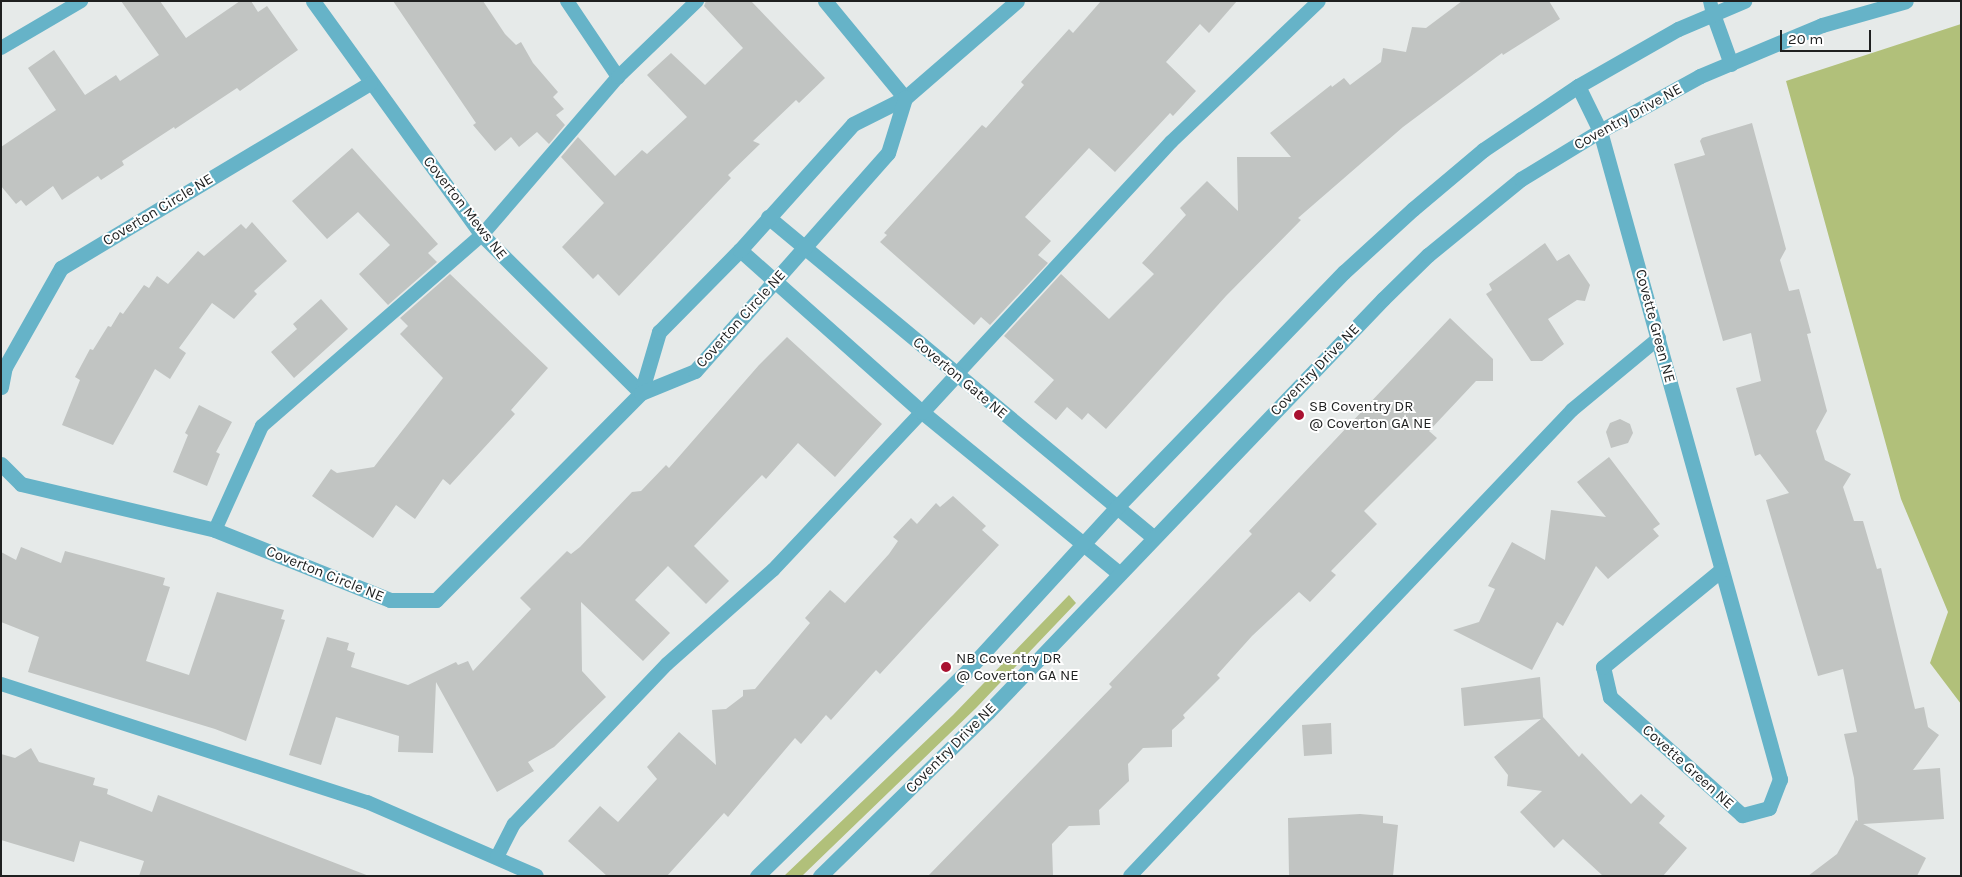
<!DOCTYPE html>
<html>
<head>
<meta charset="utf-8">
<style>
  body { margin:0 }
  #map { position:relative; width:1962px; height:877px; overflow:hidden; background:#e6eae9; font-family:Karla,sans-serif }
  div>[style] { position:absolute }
  .green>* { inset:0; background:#b1c07a }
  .building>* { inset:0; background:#c1c4c2 }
  .service>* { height:14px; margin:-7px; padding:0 7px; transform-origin:7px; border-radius:7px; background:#66b3c8 }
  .minor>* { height:15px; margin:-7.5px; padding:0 7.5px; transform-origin:7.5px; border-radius:7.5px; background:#66b3c8 }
  .tertiary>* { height:15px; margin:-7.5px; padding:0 7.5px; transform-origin:7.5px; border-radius:7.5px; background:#66b3c8 }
  .dots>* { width:14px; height:14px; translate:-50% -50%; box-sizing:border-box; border:2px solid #fff; border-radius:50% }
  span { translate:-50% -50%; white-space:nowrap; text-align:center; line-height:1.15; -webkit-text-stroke:4px #fff; paint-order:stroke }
  .street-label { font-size:15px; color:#1f2020 }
  .poi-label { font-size:15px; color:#1f2020 }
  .left { translate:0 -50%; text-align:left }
  .frame { position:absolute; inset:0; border:2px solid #1f2020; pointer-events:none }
  .scale { position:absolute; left:1780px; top:30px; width:91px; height:22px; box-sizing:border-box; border:2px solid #1f2020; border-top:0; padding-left:6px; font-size:15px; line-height:18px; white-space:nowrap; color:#1f2020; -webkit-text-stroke:4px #fff; paint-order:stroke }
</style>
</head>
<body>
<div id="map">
  <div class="green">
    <i style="clip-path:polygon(1961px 24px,1961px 704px,1930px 663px,1948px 612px,1901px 499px,1786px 81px)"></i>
    <i style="clip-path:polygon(1069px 595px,1076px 603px,976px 708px,802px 876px,784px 876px,953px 715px)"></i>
  </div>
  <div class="building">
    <i style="clip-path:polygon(121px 1px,160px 1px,186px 38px,240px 1px,251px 1px,258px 12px,267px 6px,298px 50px,240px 91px,237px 88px,175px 129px,174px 127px,122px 161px,124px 165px,101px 180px,98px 176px,62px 200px,53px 186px,26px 206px,21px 200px,16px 204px,1px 186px,1px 147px,56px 110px,28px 68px,54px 50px,85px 95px,116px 75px,120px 81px,159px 55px)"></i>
    <i style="clip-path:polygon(393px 1px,483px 1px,505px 34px,516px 45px,521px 42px,533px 63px,558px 92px,553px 97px,564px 109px,556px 115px,565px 125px,549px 144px,537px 132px,519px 147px,511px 137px,495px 151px,473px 125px,476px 123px)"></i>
    <i style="clip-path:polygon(706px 1px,751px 1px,825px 78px,799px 103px,796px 100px,753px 141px,760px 144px,728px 175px,731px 178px,619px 296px,598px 274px,593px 279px,562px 247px,604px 203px,561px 157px,578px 137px,615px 176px,642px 150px,647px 154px,687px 117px,647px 75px,671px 53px,705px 85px,743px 48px,704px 6px)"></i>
    <i style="clip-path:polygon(1101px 1px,1237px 1px,1209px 33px,1200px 24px,1166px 62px,1196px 91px,1173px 116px,1170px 113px,1115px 172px,1089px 148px,1025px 217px,1051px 241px,1038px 255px,1048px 263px,990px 325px,981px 317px,974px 325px,880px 242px,887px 235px,884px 233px,982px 125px,986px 128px,1024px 85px,1021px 82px,1069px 29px,1073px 33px)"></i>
    <i style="clip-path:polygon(1462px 1px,1549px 1px,1560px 19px,1503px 55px,1502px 53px,1403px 127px,1298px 218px,1301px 220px,1226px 296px,1106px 429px,1088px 413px,1082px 420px,1067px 407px,1056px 420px,1034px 402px,1054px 380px,1004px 336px,1061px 274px,1109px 319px,1154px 274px,1142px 263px,1186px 215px,1180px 208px,1207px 181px,1238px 211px,1237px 157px,1291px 157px,1270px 133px,1331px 85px,1332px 87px,1344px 78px,1350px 85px,1381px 62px,1383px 48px,1406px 52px,1412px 27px,1426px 28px)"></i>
    <i style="clip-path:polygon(1752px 123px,1786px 249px,1780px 260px,1789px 291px,1799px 289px,1811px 333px,1807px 334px,1827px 411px,1816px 431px,1825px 460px,1851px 474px,1843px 487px,1854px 521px,1863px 521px,1877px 569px,1881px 568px,1915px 709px,1924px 707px,1928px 727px,1939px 735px,1913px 770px,1940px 768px,1944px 819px,1863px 824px,1926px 858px,1917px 876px,1808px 876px,1837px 854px,1856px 820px,1858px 821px,1854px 778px,1844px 734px,1857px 732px,1843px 669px,1818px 676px,1766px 500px,1789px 493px,1760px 454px,1755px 456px,1736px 388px,1761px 381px,1751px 333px,1723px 341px,1674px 164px,1705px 155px,1700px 141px,1702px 138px)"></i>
    <i style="clip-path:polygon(352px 148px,438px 244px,428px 253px,437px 262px,388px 305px,359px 274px,390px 245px,358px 212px,327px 239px,292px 201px)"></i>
    <i style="clip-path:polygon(252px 222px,287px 261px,254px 291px,257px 294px,234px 319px,212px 303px,179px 348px,186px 353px,170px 379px,155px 369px,113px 445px,62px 425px,80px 380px,75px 377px,90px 349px,93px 350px,108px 326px,111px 327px,120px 312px,123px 314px,144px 285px,149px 288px,157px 276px,168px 284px,198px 251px,204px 256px,241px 224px,246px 229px)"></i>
    <i style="clip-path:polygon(1545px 243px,1557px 261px,1569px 254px,1590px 285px,1585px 301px,1577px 300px,1548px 319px,1564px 344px,1542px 361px,1531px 361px,1486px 294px,1492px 290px,1489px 284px)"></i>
    <i style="clip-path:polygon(450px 274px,548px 368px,511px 410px,515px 414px,450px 485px,443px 479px,415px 519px,396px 505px,373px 538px,312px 496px,331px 469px,337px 473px,374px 467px,443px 378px,400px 334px,408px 326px,400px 318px)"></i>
    <i style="clip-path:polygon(321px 299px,348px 329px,294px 378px,271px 352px,297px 329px,293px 324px)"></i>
    <i style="clip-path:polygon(1450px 318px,1493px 359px,1493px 381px,1476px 381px,1429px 431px,1437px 438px,1364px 511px,1377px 524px,1331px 571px,1336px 575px,1310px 602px,1299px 592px,1252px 636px,1217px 675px,1220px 678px,1183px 715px,1185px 718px,1172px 730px,1172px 747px,1143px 748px,1128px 764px,1129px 781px,1099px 810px,1100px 825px,1069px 826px,1052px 844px,1053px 876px,928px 876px,1112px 687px,1109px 684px,1252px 534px,1249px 531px)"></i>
    <i style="clip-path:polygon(787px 337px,882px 424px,835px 477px,798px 443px,766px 479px,762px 475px,694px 546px,729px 581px,706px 604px,668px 566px,635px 600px,670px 633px,643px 661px,581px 602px,582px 671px,606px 697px,554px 747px,528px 762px,534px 771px,497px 792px,436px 682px,433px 753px,398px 752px,399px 736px,336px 717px,321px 765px,289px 755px,327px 637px,349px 643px,347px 650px,355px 653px,351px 667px,408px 685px,456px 662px,458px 665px,468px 661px,473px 671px,531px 609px,520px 598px,567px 551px,571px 554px,580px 547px,632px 492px,641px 491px,666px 465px,669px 468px,759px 365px)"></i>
    <i style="clip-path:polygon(199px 405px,232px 422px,216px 452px,220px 454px,207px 486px,173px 472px,188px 435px,185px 433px)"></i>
    <i style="clip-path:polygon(1620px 419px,1630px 424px,1633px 433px,1628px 443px,1611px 448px,1606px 432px,1610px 423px)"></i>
    <i style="clip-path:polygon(1609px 457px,1660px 524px,1653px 529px,1659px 536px,1608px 579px,1596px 566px,1563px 626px,1557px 622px,1532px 670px,1453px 630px,1479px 622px,1495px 589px,1488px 586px,1512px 542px,1545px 560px,1551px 510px,1606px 517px,1577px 482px)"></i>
    <i style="clip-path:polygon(953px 496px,986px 526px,982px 530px,999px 545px,880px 674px,876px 670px,831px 720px,826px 715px,801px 744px,795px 738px,728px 817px,724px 813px,667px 876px,607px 876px,568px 841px,600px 806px,618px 822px,657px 779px,647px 767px,679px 732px,716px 765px,712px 710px,726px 709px,743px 696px,743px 690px,755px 689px,810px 623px,805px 618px,830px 590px,845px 603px,889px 554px,898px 541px,893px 537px,911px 518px,917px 524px,936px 503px,940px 507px)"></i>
    <i style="clip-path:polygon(21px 547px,61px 563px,65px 551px,165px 578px,163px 585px,170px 587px,146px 661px,189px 675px,217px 592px,284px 610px,281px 619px,285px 620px,246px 741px,215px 729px,28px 672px,39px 637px,1px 622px,1px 552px,16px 560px)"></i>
    <i style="clip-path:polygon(1540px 677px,1543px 717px,1579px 757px,1582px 753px,1631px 804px,1641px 794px,1665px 816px,1659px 823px,1687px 848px,1663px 876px,1603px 876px,1563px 839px,1554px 848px,1520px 812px,1542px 791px,1507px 786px,1508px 775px,1494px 757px,1541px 719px,1464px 726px,1461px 688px)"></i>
    <i style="clip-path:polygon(1331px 723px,1332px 754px,1304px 756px,1302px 725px)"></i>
    <i style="clip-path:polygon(31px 748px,39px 762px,95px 778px,93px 785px,108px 789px,107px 794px,152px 812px,158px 795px,369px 876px,139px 876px,144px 861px,80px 841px,74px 862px,1px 840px,1px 754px,15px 758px)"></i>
    <i style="clip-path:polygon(1360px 814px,1383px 816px,1383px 823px,1398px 825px,1393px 876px,1289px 876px,1288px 818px)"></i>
  </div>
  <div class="service">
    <i style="left:567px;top:1px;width:92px;rotate:56.1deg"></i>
    <i style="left:1710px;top:1px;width:13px;rotate:77deg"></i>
    <i style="left:1px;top:48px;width:93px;rotate:-30.4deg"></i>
    <i style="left:956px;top:375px;width:317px;rotate:-47.3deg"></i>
    <i style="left:1171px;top:142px;width:204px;rotate:-43.6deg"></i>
    <i style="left:215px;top:530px;width:114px;rotate:-65.7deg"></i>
    <i style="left:262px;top:426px;width:291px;rotate:-41deg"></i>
    <i style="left:482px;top:235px;width:208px;rotate:-49.3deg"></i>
    <i style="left:618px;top:77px;width:110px;rotate:-43.9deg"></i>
    <i style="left:1px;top:684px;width:385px;rotate:17.9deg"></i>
    <i style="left:367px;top:802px;width:185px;rotate:23.5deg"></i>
    <i style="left:497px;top:857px;width:37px;rotate:-63deg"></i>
    <i style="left:514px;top:824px;width:221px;rotate:-46.3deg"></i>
    <i style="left:667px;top:664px;width:142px;rotate:-41.6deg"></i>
    <i style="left:773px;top:570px;width:217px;rotate:-46.7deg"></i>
    <i style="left:1130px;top:876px;width:642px;rotate:-46.51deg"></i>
    <i style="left:1572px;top:410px;width:113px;rotate:-39.6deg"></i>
  </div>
  <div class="minor">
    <i style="left:313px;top:1px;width:289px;rotate:54.2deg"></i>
    <i style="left:482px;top:235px;width:224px;rotate:44.8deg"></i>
    <i style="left:825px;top:1px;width:126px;rotate:50.5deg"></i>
    <i style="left:1578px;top:86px;width:50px;rotate:63.9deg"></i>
    <i style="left:1600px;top:131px;width:673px;rotate:74.48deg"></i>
    <i style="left:1780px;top:779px;width:31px;rotate:111deg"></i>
    <i style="left:1769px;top:808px;width:28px;rotate:165deg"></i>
    <i style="left:1742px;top:815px;width:177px;rotate:-138.2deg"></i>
    <i style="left:1610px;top:697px;width:31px;rotate:-103deg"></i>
    <i style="left:1603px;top:667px;width:153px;rotate:-39.4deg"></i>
    <i style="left:768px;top:217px;width:501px;rotate:39.73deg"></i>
    <i style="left:740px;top:250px;width:244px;rotate:41.7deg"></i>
    <i style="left:922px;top:412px;width:254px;rotate:39.3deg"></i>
    <i style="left:1px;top:387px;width:20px;rotate:-79deg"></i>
    <i style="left:5px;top:367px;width:114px;rotate:-60.5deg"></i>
    <i style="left:61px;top:268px;width:360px;rotate:-30.9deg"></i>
    <i style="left:641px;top:393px;width:64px;rotate:-73.6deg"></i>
    <i style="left:659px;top:332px;width:115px;rotate:-45.4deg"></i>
    <i style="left:740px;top:250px;width:169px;rotate:-48.1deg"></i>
    <i style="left:853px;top:124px;width:58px;rotate:-26.6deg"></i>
    <i style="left:905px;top:98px;width:148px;rotate:-40.9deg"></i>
    <i style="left:922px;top:412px;width:50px;rotate:-47.4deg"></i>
    <i style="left:1px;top:464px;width:28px;rotate:45deg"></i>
    <i style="left:21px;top:484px;width:199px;rotate:13.3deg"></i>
    <i style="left:215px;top:530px;width:188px;rotate:21.8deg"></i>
    <i style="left:390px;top:600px;width:46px"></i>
    <i style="left:436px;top:600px;width:291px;rotate:-45.3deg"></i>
    <i style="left:641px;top:393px;width:58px;rotate:-22.2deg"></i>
    <i style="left:695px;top:371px;width:291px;rotate:-48.5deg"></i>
    <i style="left:888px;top:153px;width:58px;rotate:-72.8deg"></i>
  </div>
  <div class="tertiary">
    <i style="left:1713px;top:14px;width:53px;rotate:70.2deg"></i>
    <i style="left:757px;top:876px;width:289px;rotate:-44.3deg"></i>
    <i style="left:964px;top:674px;width:225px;rotate:-47.5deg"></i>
    <i style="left:1116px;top:508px;width:328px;rotate:-46deg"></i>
    <i style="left:1344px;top:272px;width:93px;rotate:-42.4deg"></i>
    <i style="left:1413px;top:209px;width:92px;rotate:-40.1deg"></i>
    <i style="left:1483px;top:150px;width:115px;rotate:-34deg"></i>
    <i style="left:1578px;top:86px;width:115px;rotate:-29.7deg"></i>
    <i style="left:1678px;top:29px;width:72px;rotate:-23deg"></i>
    <i style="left:820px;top:876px;width:235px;rotate:-44.3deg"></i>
    <i style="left:988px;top:712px;width:571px;rotate:-46.28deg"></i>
    <i style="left:1383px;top:299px;width:63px;rotate:-44.4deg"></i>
    <i style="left:1428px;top:255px;width:120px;rotate:-39.3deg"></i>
    <i style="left:1521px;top:179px;width:92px;rotate:-31.3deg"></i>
    <i style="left:1600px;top:131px;width:114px;rotate:-28.8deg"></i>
    <i style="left:1700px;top:76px;width:132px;rotate:-22.7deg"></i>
    <i style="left:1822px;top:25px;width:87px;rotate:-15.9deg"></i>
  </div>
  <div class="dots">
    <i style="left:1299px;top:415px;background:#a91130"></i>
    <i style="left:946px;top:667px;background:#a91130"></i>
  </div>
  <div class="street-label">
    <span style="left:1628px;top:117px;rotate:-29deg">Coventry Drive NE</span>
    <span style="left:465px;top:208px;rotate:52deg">Coverton Mews NE</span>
    <span style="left:158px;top:210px;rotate:-31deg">Coverton Circle NE</span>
    <span style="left:741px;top:319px;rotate:-48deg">Coverton Circle NE</span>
    <span style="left:1655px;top:326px;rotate:75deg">Covette Green NE</span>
    <span style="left:1315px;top:370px;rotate:-46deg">Coventry Drive NE</span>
    <span style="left:960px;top:378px;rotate:40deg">Coverton Gate NE</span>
    <span style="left:325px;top:574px;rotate:22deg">Coverton Circle NE</span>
    <span style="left:951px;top:748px;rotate:-45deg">Coventry Drive NE</span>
    <span style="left:1688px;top:767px;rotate:42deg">Covette Green NE</span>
  </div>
  <div class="poi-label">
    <span class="left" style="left:1309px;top:415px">SB Coventry DR<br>@ Coverton GA NE</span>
    <span class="left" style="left:956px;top:667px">NB Coventry DR<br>@ Coverton GA NE</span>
  </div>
  <div class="frame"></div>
  <div class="scale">20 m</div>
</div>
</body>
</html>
